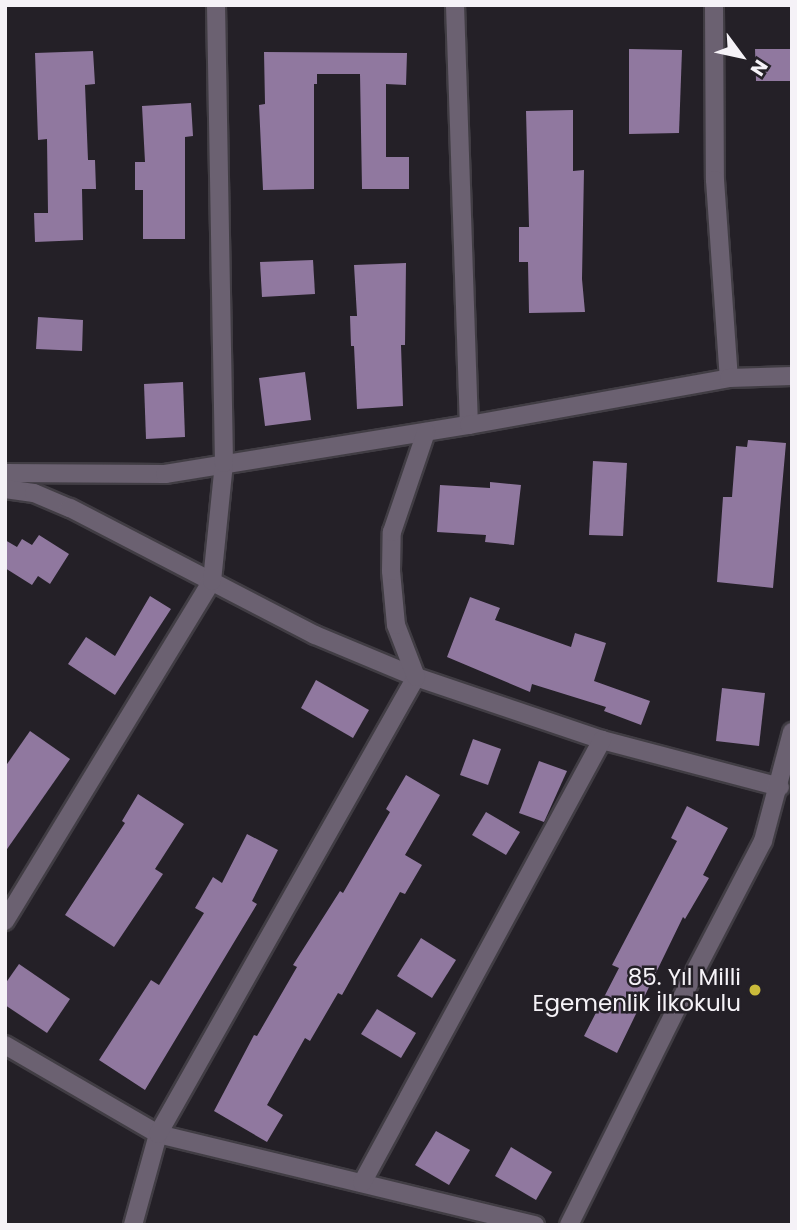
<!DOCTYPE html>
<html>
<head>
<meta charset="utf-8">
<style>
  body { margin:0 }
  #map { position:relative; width:797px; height:1230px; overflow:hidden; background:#242027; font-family:Poppins,sans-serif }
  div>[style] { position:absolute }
  .building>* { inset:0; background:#90789f }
  .roads { filter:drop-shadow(2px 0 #413d44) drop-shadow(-2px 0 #413d44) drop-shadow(0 2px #413d44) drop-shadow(0 -2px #413d44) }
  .minor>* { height:18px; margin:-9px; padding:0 9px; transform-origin:9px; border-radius:9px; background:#6b6171 }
  .dots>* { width:19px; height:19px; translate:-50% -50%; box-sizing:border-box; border:4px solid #242027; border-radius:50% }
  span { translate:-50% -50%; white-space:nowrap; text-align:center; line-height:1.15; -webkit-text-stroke:5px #242027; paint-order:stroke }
  .poi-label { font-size:23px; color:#f5f2f7 }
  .right { translate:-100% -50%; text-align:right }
  .frame { position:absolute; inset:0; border:7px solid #f5f2f7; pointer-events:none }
  .north { position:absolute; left:706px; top:21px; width:70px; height:70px; -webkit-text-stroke:5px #242027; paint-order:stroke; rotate:123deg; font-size:19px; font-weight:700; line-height:28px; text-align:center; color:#f5f2f7 }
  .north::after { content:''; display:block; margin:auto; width:24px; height:32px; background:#f5f2f7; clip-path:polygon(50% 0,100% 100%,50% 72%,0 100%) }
</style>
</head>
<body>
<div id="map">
  <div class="building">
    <i style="clip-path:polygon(629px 49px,682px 50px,679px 133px,629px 134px)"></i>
    <i style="clip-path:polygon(755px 49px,792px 49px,792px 81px,756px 81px)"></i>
    <i style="clip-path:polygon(93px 51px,95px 84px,85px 85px,88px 160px,95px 160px,96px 189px,82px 189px,83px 240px,35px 242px,34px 213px,48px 213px,47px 139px,38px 140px,35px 53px)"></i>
    <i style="clip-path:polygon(264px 52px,407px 53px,406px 85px,386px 84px,386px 157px,409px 157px,409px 189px,362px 189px,360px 74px,317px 74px,317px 84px,314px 84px,314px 189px,263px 190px,259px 105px,265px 104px)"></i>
    <i style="clip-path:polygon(191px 103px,193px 136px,185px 137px,185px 239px,143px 239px,143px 190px,135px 190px,135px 162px,145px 162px,142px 106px)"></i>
    <i style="clip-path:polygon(573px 110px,573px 171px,584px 170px,582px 279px,585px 312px,529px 313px,528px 262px,519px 262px,519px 227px,529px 227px,526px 111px)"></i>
    <i style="clip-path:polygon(313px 260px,315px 294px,262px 297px,260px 262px)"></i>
    <i style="clip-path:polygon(406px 263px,405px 345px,401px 345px,403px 406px,357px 409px,354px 346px,351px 346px,350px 316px,357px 316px,354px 265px)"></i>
    <i style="clip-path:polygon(38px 317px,83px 320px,82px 351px,36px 349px)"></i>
    <i style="clip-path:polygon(305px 372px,311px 420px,265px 426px,259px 378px)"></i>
    <i style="clip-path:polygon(183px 382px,185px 437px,146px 439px,144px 384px)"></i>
    <i style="clip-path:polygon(748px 440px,786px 443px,773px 588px,717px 582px,723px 497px,732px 497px,736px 446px,747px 447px)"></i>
    <i style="clip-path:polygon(593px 461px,627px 463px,623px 536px,589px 535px)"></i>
    <i style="clip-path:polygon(490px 482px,521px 485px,514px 545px,485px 542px,486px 535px,437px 532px,440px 485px,490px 488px)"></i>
    <i style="clip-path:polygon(39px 535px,69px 554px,50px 584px,38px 576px,32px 585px,5px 568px,5px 540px,17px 547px,22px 539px,32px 545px)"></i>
    <i style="clip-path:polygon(150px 596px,171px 609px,115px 695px,68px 664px,86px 637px,115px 656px)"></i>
    <i style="clip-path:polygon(470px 597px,500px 608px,495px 620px,571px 647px,575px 633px,606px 643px,594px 681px,650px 701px,641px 725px,604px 711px,606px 707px,532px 684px,530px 692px,447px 657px)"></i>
    <i style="clip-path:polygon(316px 680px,369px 710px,353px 738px,301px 708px)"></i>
    <i style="clip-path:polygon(722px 688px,765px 693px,759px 746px,716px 741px)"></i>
    <i style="clip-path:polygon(30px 731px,70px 759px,5px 852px,5px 767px)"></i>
    <i style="clip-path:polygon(473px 739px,501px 749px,488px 785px,460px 775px)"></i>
    <i style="clip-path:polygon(539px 761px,567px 771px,544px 822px,519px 813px)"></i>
    <i style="clip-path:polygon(406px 775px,440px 795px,405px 855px,422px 865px,405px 894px,400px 892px,342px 995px,338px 993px,310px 1041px,305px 1038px,267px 1105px,283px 1115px,267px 1142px,214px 1111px,254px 1035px,257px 1036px,297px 967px,293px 965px,340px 891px,343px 893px,390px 812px,386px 809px)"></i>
    <i style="clip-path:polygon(138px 794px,184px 824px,155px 869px,163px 874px,114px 947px,65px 915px,125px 823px,122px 821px)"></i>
    <i style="clip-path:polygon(687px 806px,728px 828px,703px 875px,709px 878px,685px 919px,683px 917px,617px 1053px,584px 1036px,619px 968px,612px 965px,677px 841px,671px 838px)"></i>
    <i style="clip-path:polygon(486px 812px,520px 832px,506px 855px,472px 835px)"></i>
    <i style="clip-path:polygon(247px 834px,278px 850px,252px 901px,257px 904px,145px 1090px,99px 1060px,151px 980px,159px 985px,204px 913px,195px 908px,213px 877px,222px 883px)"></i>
    <i style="clip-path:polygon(421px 938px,456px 960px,432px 998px,397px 976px)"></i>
    <i style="clip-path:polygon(19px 964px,70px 999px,47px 1033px,5px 1005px,5px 984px)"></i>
    <i style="clip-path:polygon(377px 1009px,416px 1033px,401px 1058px,361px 1034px)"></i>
    <i style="clip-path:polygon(436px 1131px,470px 1150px,449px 1185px,415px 1165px)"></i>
    <i style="clip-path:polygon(511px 1147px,552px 1172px,536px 1200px,495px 1176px)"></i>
  </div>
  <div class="roads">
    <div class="minor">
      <i style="left:455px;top:5px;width:420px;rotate:88.1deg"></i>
      <i style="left:714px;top:5px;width:175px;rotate:89.7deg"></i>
      <i style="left:715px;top:180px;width:198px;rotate:86deg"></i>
      <i style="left:5px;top:473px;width:160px;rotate:0.4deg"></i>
      <i style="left:165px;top:474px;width:308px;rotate:-9.2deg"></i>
      <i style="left:469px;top:425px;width:264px;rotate:-10.2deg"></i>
      <i style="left:729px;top:378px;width:63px;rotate:-1.8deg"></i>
      <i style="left:5px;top:489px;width:29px;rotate:8deg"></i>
      <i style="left:34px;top:493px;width:39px;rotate:23deg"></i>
      <i style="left:70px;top:508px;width:276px;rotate:27.4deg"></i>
      <i style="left:315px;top:635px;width:109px;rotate:22.6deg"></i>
      <i style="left:416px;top:677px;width:196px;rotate:18.7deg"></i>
      <i style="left:602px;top:740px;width:184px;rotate:14.8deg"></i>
      <i style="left:5px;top:921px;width:398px;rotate:-58.7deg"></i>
      <i style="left:212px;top:581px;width:119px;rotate:-84.2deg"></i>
      <i style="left:224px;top:463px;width:458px;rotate:-91deg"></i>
      <i style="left:5px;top:1045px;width:177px;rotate:30.2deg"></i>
      <i style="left:158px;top:1134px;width:388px;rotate:13.6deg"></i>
      <i style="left:362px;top:1183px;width:504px;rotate:-61.55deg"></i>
      <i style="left:133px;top:1225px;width:94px;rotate:-74.6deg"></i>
      <i style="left:158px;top:1134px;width:525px;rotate:-60.55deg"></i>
      <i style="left:416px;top:677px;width:56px;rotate:-111deg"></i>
      <i style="left:396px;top:625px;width:54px;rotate:-95.3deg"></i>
      <i style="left:391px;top:571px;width:39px;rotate:-89deg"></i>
      <i style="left:392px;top:532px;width:106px;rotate:-71.2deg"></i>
      <i style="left:569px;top:1225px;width:268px;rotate:-63.6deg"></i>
      <i style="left:688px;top:985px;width:162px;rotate:-62.5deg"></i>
      <i style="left:763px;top:841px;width:113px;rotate:-75.1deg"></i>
    </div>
  </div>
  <div class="dots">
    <i style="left:755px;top:990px;background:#caba3a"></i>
  </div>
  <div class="poi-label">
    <span class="right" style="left:741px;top:990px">85. Yıl Milli<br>Egemenlik İlkokulu</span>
  </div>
  <div class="frame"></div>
  <div class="north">N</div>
</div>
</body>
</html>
